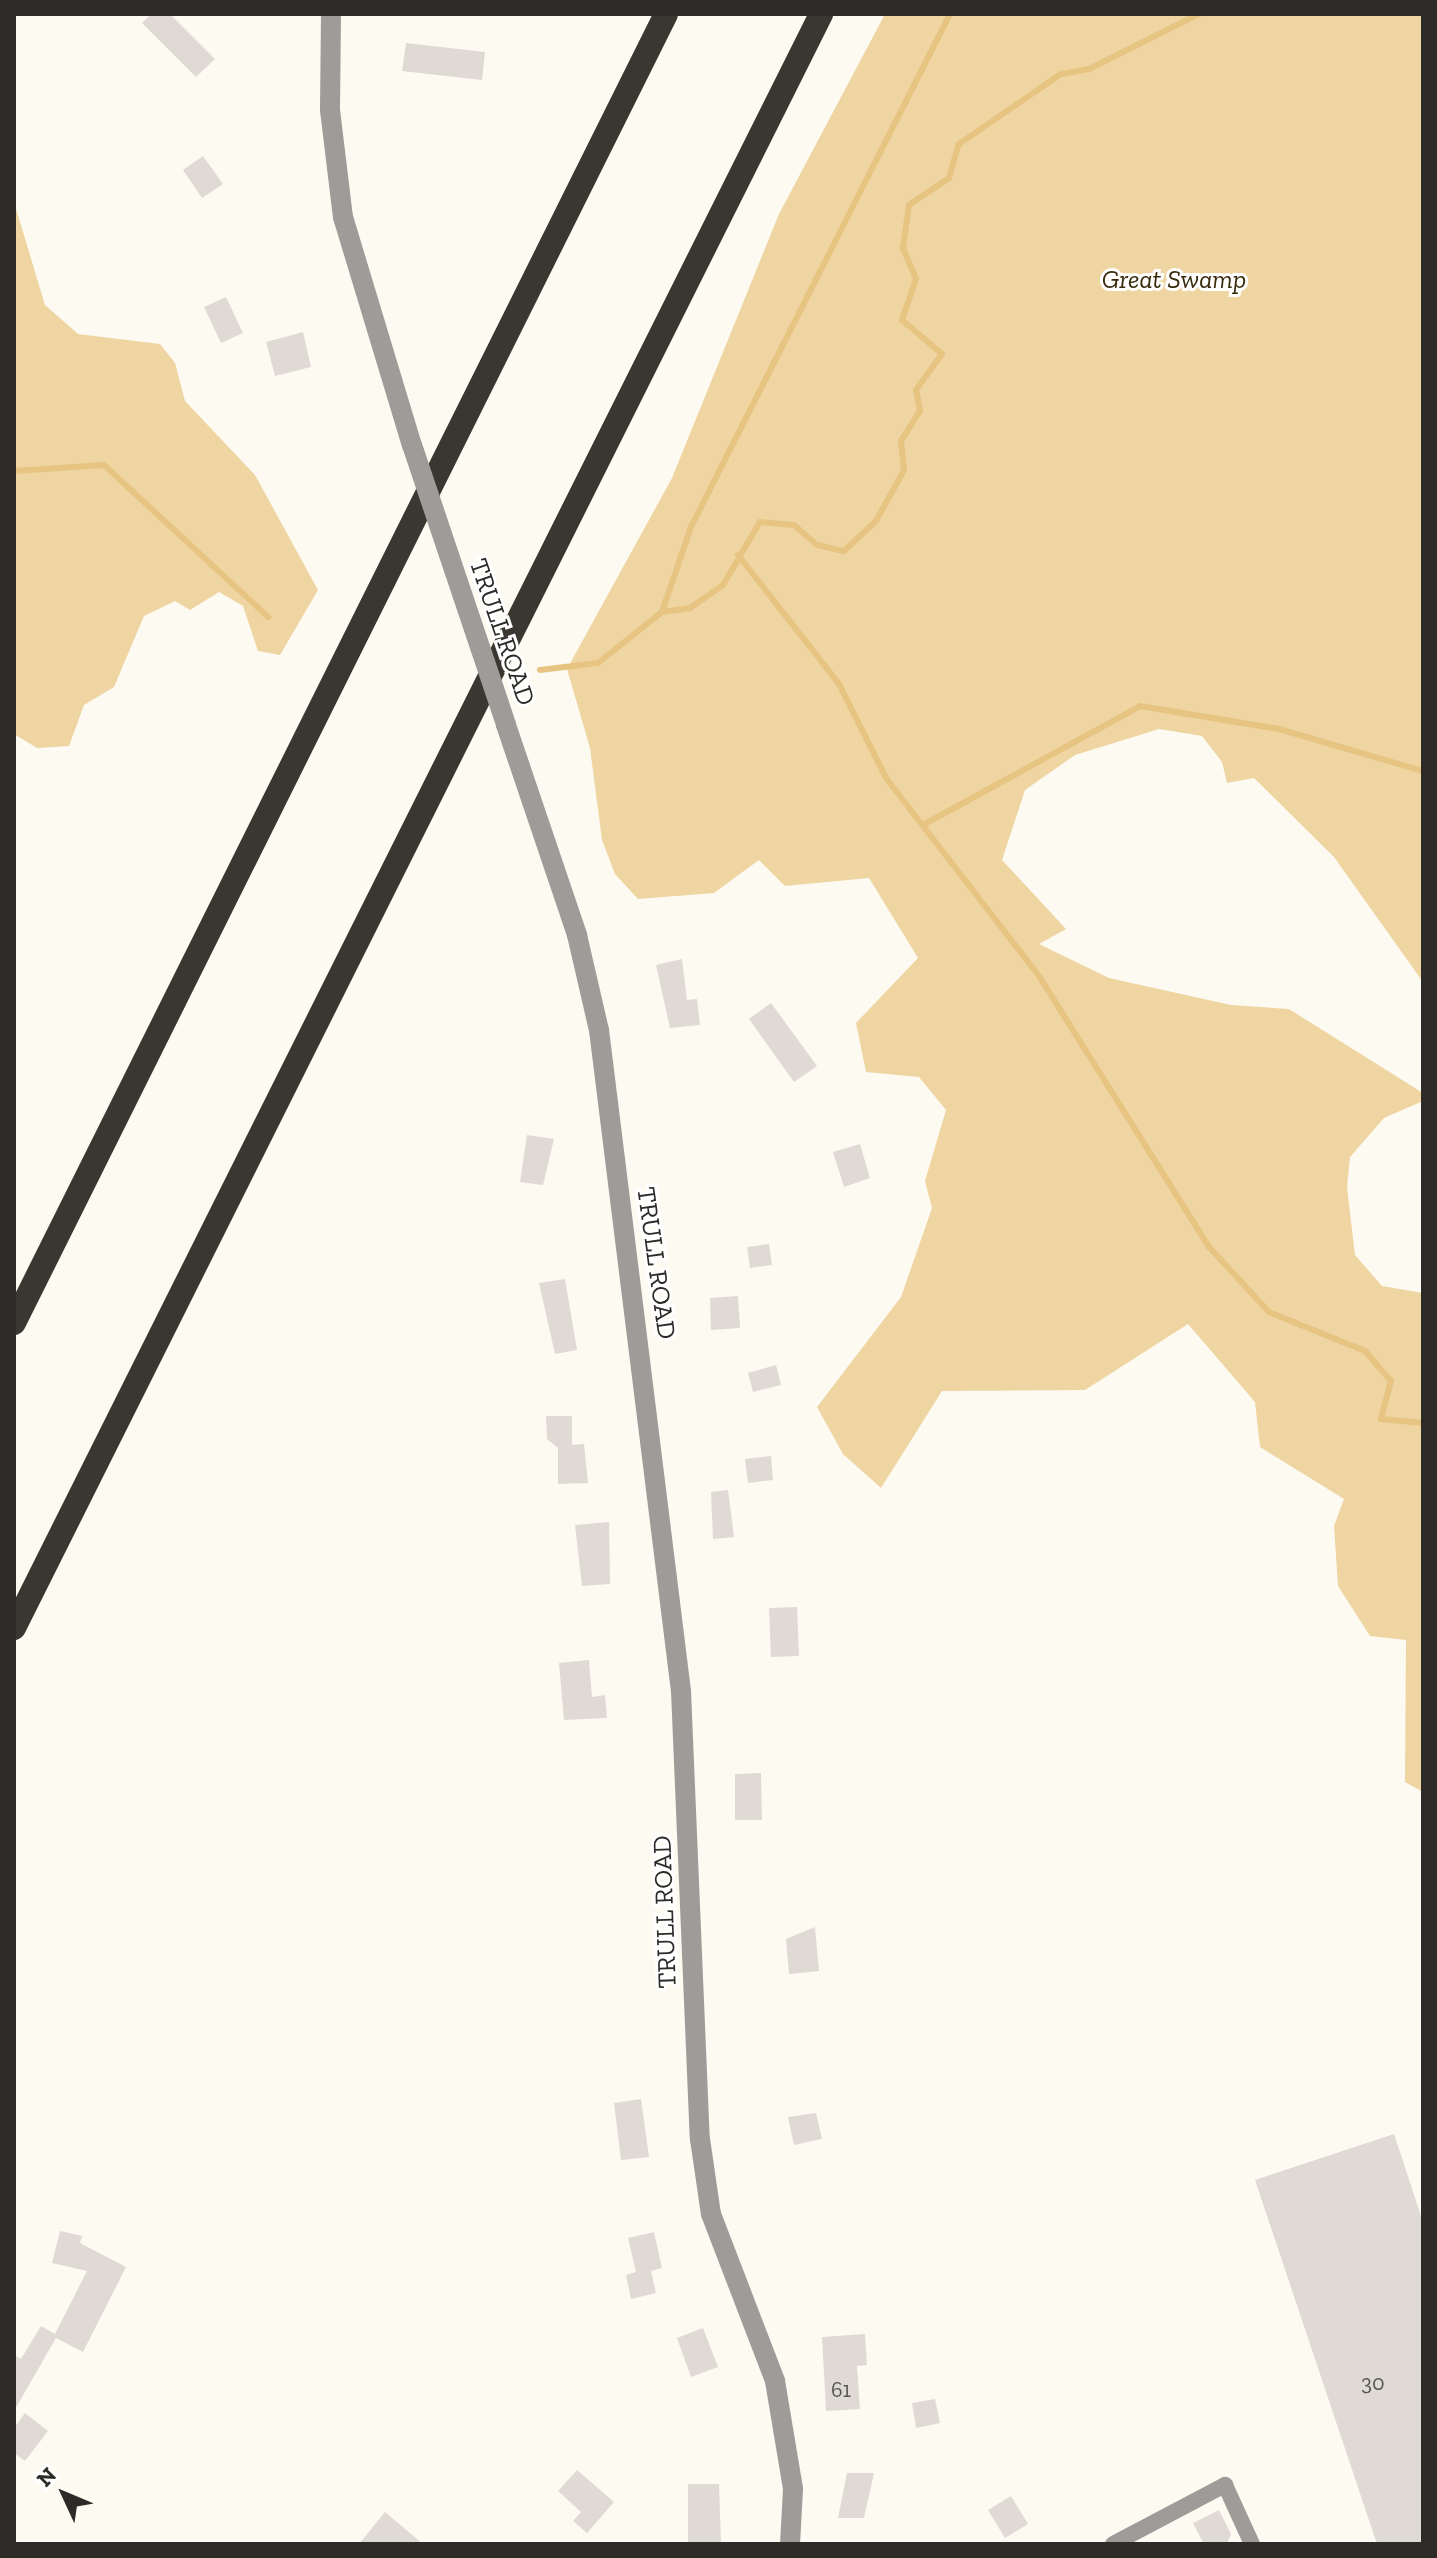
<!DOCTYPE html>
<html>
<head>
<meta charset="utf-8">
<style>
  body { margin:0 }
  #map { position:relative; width:1437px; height:2558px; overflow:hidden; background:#fdfaf2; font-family:"Zilla Slab",serif }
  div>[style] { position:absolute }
  .green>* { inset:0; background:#efd5a2 }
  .stream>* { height:6px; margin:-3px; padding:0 3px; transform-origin:3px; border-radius:3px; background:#e7c481 }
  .building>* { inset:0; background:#dfdbd4 }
  .minor>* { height:16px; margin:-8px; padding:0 8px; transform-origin:8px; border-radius:8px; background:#9e9c99 }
  .tertiary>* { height:20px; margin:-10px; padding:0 10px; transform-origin:10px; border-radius:10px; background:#9e9c99 }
  .motorway>* { height:24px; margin:-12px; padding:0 12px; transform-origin:12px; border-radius:12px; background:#3a3731 }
  .tertiary-bridge>* { height:20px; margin:-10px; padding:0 10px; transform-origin:10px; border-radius:10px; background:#9e9c99 }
  span { translate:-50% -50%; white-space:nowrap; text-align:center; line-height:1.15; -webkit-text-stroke:6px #fff; paint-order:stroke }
  .number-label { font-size:22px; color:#595753 }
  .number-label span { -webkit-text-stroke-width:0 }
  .park-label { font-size:26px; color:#382a0b; font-style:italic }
  .street-label { font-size:26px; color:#2c2b28 }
  .frame { position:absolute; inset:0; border:16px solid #2c2b28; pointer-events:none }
  .north { position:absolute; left:24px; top:2454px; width:80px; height:80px; -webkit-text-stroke:6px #fff; paint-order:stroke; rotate:314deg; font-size:22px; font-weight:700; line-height:32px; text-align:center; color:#2c2b28 }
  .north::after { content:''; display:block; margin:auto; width:28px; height:36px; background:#2c2b28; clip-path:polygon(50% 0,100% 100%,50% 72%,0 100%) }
</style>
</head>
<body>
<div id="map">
  <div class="green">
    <i style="clip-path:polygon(885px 14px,1423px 14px,1423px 982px,1334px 857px,1254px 778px,1227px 783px,1222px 762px,1202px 736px,1159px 729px,1075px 755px,1025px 790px,1002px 860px,1066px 929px,1039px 944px,1109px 978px,1231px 1005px,1289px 1009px,1423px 1093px,1423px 1101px,1384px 1118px,1350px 1157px,1347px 1187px,1355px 1255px,1382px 1286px,1423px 1293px,1423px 1792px,1405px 1782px,1406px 1640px,1370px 1636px,1338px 1586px,1334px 1526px,1344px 1499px,1260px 1447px,1255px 1402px,1188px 1324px,1085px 1390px,942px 1391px,881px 1488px,843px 1454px,817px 1407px,901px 1297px,932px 1208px,925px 1181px,946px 1110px,919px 1077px,866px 1072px,856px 1023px,918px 958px,869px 878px,785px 886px,759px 860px,714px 893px,638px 899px,615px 874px,602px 840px,590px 748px,567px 669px,672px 478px,779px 214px)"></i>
    <i style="clip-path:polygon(14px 202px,45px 305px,78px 334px,160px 344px,175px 363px,185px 401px,255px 475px,318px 590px,280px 655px,258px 651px,243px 606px,219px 592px,190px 610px,175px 601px,144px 616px,114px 687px,84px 705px,69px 746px,37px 748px,14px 734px)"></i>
  </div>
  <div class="stream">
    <i style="left:14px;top:471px;width:90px;rotate:-3.8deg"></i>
    <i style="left:104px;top:465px;width:224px;rotate:42.8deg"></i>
    <i style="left:738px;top:555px;width:164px;rotate:51.9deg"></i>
    <i style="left:839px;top:684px;width:105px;rotate:63.4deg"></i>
    <i style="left:886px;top:778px;width:250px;rotate:52.3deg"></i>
    <i style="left:1039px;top:976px;width:320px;rotate:57.9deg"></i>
    <i style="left:1209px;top:1247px;width:88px;rotate:47.3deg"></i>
    <i style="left:1269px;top:1312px;width:104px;rotate:22.1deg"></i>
    <i style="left:1365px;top:1351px;width:40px;rotate:49deg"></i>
    <i style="left:1391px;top:1381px;width:39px;rotate:105deg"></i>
    <i style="left:1381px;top:1419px;width:42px;rotate:5.4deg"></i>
    <i style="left:662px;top:612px;width:90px;rotate:-71.2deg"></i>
    <i style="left:691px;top:527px;width:575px;rotate:-63.21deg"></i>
    <i style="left:540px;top:670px;width:58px;rotate:-6.9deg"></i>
    <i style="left:598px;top:663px;width:82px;rotate:-38.6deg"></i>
    <i style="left:662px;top:612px;width:28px;rotate:-8deg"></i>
    <i style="left:690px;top:608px;width:40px;rotate:-34.9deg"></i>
    <i style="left:723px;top:585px;width:73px;rotate:-59.6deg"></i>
    <i style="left:760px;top:522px;width:34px;rotate:5deg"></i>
    <i style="left:794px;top:525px;width:30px;rotate:41deg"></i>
    <i style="left:817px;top:545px;width:28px;rotate:13deg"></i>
    <i style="left:844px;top:551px;width:44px;rotate:-43.2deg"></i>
    <i style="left:876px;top:521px;width:58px;rotate:-61.2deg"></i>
    <i style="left:904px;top:470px;width:29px;rotate:-96deg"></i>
    <i style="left:901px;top:441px;width:36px;rotate:-58deg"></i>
    <i style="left:920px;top:410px;width:20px;rotate:-101deg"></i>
    <i style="left:916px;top:390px;width:44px;rotate:-54.2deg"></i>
    <i style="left:942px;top:354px;width:52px;rotate:-139.6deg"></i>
    <i style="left:902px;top:320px;width:43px;rotate:-71.1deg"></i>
    <i style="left:916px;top:279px;width:34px;rotate:-113deg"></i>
    <i style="left:903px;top:248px;width:43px;rotate:-82.1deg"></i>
    <i style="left:909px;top:205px;width:48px;rotate:-34deg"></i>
    <i style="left:949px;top:178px;width:35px;rotate:-74deg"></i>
    <i style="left:959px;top:144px;width:124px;rotate:-34.5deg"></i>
    <i style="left:1061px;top:74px;width:28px;rotate:-10deg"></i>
    <i style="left:1089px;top:69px;width:123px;rotate:-26.6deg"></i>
    <i style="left:923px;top:825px;width:247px;rotate:-28.7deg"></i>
    <i style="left:1140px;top:706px;width:141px;rotate:9.4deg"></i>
    <i style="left:1279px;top:729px;width:150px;rotate:16.3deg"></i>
  </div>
  <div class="building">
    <i style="clip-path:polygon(151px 14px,170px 14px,215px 59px,196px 77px,142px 23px)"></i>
    <i style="clip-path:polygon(406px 43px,485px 52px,482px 80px,402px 71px)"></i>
    <i style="clip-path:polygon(203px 156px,223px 184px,202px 198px,183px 170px)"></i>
    <i style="clip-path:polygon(226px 297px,243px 333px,221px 343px,204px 307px)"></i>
    <i style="clip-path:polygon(303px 332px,311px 367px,275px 376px,266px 342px)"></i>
    <i style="clip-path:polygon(682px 959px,687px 1000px,697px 999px,700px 1025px,670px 1028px,656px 965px)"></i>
    <i style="clip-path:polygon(771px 1003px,817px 1066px,794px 1082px,749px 1019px)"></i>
    <i style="clip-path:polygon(527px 1135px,554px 1139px,543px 1185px,520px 1182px)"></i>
    <i style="clip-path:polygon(860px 1144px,870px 1178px,844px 1187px,833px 1152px)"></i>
    <i style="clip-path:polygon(769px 1244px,772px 1265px,750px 1268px,747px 1247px)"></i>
    <i style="clip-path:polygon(565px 1279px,577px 1350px,555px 1354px,539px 1283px)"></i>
    <i style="clip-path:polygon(738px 1296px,740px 1328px,711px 1330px,710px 1298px)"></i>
    <i style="clip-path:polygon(776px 1365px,781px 1385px,753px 1392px,748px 1373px)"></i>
    <i style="clip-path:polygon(546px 1416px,572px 1416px,572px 1445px,584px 1444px,588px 1483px,558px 1484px,558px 1448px,547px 1439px)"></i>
    <i style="clip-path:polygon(771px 1456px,773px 1480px,748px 1483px,745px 1459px)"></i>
    <i style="clip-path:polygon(728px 1490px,734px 1537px,713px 1539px,711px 1492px)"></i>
    <i style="clip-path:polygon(609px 1522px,610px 1584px,582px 1586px,575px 1525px)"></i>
    <i style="clip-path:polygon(797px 1607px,799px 1656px,771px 1657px,769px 1608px)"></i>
    <i style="clip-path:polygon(589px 1660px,592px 1697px,605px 1695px,607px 1718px,564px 1720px,559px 1663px)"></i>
    <i style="clip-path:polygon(761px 1773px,762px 1820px,735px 1820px,735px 1774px)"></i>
    <i style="clip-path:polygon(815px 1927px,819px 1971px,789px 1974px,786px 1939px)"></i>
    <i style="clip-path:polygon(641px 2099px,649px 2157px,621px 2160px,614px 2103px)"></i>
    <i style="clip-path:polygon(816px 2113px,822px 2139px,794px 2145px,788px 2117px)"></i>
    <i style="clip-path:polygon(1394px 2134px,1423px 2222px,1423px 2544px,1377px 2544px,1255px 2180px)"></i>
    <i style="clip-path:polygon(60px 2231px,82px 2236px,80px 2243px,126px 2267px,83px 2352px,56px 2338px,14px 2411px,14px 2355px,21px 2359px,41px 2326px,55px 2334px,87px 2271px,52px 2263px)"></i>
    <i style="clip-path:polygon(654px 2232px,662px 2268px,651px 2271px,656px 2293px,631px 2299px,626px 2275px,636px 2272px,628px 2238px)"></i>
    <i style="clip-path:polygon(703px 2328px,718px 2367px,691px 2377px,677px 2338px)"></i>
    <i style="clip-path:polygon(865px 2334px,867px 2365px,857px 2366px,860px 2409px,826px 2411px,822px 2337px)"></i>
    <i style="clip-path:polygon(935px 2399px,940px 2423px,916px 2428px,912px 2403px)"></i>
    <i style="clip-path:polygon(25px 2413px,48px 2431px,25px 2461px,14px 2453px,14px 2428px)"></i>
    <i style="clip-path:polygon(577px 2470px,614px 2502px,587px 2533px,573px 2521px,581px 2512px,558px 2491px)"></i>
    <i style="clip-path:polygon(847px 2473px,874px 2473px,864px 2518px,838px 2518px)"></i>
    <i style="clip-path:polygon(688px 2484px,719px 2484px,721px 2544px,688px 2544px)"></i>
    <i style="clip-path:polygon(1011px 2496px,1028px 2524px,1005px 2538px,988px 2510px)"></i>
    <i style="clip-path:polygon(1219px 2510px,1231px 2534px,1227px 2544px,1204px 2544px,1193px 2523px)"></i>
    <i style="clip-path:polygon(385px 2512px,423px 2544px,359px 2544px)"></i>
  </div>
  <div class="minor">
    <i style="left:1113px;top:2544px;width:127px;rotate:-27.8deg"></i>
    <i style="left:1225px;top:2485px;width:65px;rotate:65.4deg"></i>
  </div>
  <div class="tertiary">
    <i style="left:331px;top:14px;width:96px;rotate:90.6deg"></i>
    <i style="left:330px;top:110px;width:108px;rotate:83.1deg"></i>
    <i style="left:343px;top:217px;width:238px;rotate:73.2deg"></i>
    <i style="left:506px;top:725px;width:222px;rotate:71.3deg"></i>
    <i style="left:577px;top:935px;width:98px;rotate:77deg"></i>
    <i style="left:599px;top:1030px;width:666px;rotate:82.93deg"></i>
    <i style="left:681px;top:1691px;width:448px;rotate:87.6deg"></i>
    <i style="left:700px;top:2139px;width:76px;rotate:81.7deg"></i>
    <i style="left:711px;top:2214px;width:179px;rotate:69deg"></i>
    <i style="left:775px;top:2381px;width:109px;rotate:80.5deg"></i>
    <i style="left:793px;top:2489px;width:55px;rotate:93.1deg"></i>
  </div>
  <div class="motorway">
    <i style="left:14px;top:1323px;width:1462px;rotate:-63.52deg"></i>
    <i style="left:14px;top:1628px;width:1805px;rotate:-63.43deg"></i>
  </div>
  <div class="tertiary-bridge">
    <i style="left:412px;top:445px;width:295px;rotate:71.4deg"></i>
  </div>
  <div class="number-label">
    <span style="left:1373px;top:2383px">30</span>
    <span style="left:841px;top:2390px">61</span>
  </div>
  <div class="park-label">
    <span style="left:1174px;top:280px">Great Swamp</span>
  </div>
  <div class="street-label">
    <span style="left:502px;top:632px;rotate:71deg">TRULL ROAD</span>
    <span style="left:656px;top:1263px;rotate:82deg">TRULL ROAD</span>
    <span style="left:665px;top:1912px;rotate:-92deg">TRULL ROAD</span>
  </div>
  <div class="frame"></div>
  <div class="north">N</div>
</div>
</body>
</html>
